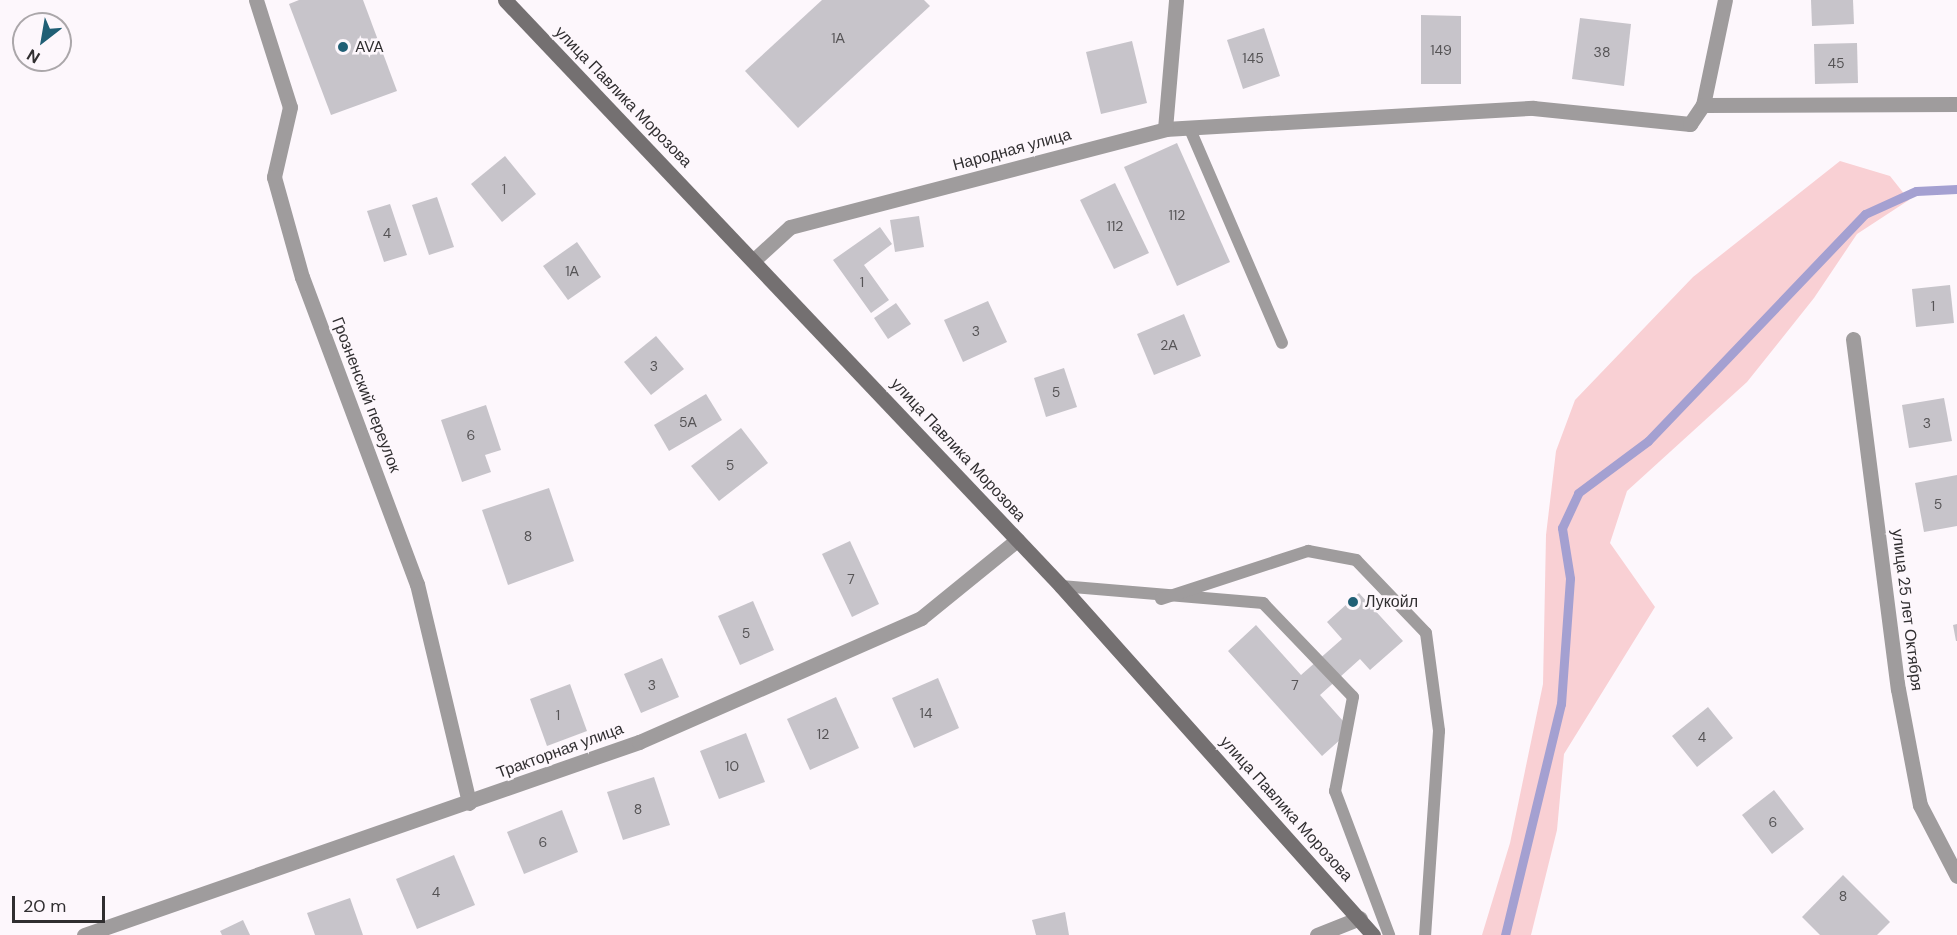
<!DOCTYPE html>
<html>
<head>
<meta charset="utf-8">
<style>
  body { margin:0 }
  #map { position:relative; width:1957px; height:935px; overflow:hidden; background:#fdf7fc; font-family:"DM Sans",sans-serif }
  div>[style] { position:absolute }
  .green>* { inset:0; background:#f9d0d4 }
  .stream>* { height:9px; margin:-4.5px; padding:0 4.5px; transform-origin:4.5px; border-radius:4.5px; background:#a4a0d1 }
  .building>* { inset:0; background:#c7c4ca }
  .lane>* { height:12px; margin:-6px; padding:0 6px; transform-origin:6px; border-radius:6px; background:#9f9c9d }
  .street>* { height:15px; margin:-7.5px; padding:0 7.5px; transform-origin:7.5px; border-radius:7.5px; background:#9f9c9d }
  .secondary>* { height:15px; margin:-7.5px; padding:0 7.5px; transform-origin:7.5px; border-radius:7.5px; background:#747071 }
  .dots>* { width:16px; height:16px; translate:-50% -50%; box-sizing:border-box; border:3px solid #fdf7fc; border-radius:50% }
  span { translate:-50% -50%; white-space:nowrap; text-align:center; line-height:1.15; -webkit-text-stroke:5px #fdf7fc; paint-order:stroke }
  .number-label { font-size:14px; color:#565456 }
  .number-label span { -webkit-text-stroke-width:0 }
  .poi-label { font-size:16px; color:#302e30 }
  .left { translate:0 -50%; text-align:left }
  .street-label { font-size:16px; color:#302e30 }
  .north { position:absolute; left:12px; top:12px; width:60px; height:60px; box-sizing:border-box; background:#fdf7fc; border:2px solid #aba7aa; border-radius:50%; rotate:211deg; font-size:16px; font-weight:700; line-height:24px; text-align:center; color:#302e30 }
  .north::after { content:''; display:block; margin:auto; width:21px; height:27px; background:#205f75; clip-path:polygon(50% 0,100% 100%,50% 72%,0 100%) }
  .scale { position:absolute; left:12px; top:896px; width:93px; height:27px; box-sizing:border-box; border:3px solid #302e30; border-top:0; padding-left:8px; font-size:18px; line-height:21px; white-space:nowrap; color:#302e30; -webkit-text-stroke:4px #fdf7fc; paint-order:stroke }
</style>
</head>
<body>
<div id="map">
  <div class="green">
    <i style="clip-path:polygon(1840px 161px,1890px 176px,1909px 200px,1857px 234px,1814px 298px,1747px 382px,1627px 491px,1610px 543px,1655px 607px,1564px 754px,1557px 830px,1531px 935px,1482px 935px,1510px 843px,1543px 684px,1546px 535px,1556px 451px,1575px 400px,1693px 277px)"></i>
  </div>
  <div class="stream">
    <i style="left:1505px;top:935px;width:238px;rotate:-76.4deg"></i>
    <i style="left:1561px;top:704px;width:126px;rotate:-85.9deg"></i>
    <i style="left:1570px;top:578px;width:51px;rotate:-99.1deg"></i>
    <i style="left:1562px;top:528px;width:38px;rotate:-65deg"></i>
    <i style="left:1578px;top:493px;width:87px;rotate:-36.6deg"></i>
    <i style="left:1648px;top:441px;width:314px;rotate:-46.3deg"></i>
    <i style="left:1865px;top:214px;width:56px;rotate:-24.3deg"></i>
    <i style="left:1916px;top:191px;width:41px;rotate:-2.8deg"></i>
  </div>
  <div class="building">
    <i style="clip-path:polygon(299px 0,363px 0,397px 91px,331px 115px,289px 4px)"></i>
    <i style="clip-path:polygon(822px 0,924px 0,930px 6px,798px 128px,745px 71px)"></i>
    <i style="clip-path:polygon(1811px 0,1853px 0,1854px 24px,1812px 26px)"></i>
    <i style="clip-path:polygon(1421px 15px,1461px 16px,1461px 84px,1421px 84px)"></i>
    <i style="clip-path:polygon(1580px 18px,1631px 24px,1624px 86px,1572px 79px)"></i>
    <i style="clip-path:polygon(1264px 28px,1280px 76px,1243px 89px,1227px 40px)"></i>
    <i style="clip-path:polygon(1132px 41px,1147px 103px,1101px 114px,1086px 52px)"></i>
    <i style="clip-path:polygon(1857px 43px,1858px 83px,1815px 84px,1814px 44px)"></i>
    <i style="clip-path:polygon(1177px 143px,1230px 262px,1177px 286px,1124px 167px)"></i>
    <i style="clip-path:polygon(505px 156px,536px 194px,502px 222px,471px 184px)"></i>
    <i style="clip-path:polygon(1115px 183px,1149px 253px,1114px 269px,1080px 200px)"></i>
    <i style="clip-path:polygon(437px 197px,454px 247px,429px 255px,412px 205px)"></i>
    <i style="clip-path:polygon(390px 204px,407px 255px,384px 262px,367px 211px)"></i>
    <i style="clip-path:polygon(919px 216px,924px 247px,895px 252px,890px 220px)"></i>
    <i style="clip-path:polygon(880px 227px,892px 244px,864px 265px,889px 300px,871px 313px,833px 260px)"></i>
    <i style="clip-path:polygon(577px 242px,601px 277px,568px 300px,543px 266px)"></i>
    <i style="clip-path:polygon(1950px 285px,1954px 323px,1916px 327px,1912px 289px)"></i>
    <i style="clip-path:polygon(988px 301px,1007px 342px,963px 362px,944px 320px)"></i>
    <i style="clip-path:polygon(896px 303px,911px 324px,888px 339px,874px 318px)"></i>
    <i style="clip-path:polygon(1184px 314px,1201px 356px,1154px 375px,1137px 334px)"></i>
    <i style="clip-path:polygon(656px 336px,684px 369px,651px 395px,624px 362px)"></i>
    <i style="clip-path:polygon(1064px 368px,1077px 407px,1046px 417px,1034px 378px)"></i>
    <i style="clip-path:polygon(706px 394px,722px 420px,669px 451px,654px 425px)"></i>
    <i style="clip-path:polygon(1944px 398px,1952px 441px,1909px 448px,1902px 405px)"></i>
    <i style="clip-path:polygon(486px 405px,501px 450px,485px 455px,491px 472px,462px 482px,441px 420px)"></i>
    <i style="clip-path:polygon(741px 428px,768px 463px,719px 501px,691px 466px)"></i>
    <i style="clip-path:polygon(1957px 475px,1957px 526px,1924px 532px,1915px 483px)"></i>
    <i style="clip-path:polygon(549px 488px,574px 561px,508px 585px,482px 510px)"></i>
    <i style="clip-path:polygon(850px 541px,879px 604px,852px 617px,822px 554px)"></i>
    <i style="clip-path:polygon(1359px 593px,1403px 641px,1370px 670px,1360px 659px,1320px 695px,1351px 730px,1322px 756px,1228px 651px,1256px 625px,1301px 675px,1342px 639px,1327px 622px)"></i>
    <i style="clip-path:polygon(753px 601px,774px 650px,740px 665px,718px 616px)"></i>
    <i style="clip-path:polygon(1957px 624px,1957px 641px,1956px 641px,1953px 625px)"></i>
    <i style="clip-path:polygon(662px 658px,679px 697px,641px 713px,624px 674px)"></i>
    <i style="clip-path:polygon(938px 678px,959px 728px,914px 748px,892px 698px)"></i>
    <i style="clip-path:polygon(570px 684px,587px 731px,547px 746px,530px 699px)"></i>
    <i style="clip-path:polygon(836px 697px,859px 748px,810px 770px,787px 719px)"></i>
    <i style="clip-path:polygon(1708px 707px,1733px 738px,1697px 767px,1672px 736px)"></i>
    <i style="clip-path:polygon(746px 733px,765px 782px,719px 799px,700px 751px)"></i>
    <i style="clip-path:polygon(654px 777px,670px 825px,623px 840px,607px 792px)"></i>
    <i style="clip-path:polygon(1774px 790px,1804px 829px,1772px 854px,1742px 815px)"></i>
    <i style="clip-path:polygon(562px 810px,578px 852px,524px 874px,507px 832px)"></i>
    <i style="clip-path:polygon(454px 855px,475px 905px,417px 929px,396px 879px)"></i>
    <i style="clip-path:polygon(1843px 875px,1890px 922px,1877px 935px,1820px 935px,1802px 917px)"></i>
    <i style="clip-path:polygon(350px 898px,363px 935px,315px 935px,307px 913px)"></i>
    <i style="clip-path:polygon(1065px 912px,1069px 935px,1036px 935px,1032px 920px)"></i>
    <i style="clip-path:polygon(243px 920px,250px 935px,222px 935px,220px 931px)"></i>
  </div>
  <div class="lane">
    <i style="left:1189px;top:127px;width:235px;rotate:66.7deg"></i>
    <i style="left:1061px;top:586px;width:203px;rotate:4.8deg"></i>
    <i style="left:1263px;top:603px;width:130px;rotate:46.2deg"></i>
    <i style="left:1353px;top:697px;width:96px;rotate:100.8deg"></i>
    <i style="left:1335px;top:791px;width:154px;rotate:69.4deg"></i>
    <i style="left:1161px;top:599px;width:155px;rotate:-18.1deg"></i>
    <i style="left:1308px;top:551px;width:49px;rotate:10.6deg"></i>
    <i style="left:1356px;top:560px;width:101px;rotate:46.2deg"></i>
    <i style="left:1426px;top:633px;width:99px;rotate:82.4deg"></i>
    <i style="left:1439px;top:731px;width:204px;rotate:93.9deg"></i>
  </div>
  <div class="street">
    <i style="left:256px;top:0;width:112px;rotate:72.4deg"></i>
    <i style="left:290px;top:107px;width:72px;rotate:102.9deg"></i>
    <i style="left:274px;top:177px;width:104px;rotate:74.4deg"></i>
    <i style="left:302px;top:277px;width:328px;rotate:69.5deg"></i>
    <i style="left:417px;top:584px;width:225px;rotate:76.6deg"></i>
    <i style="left:1703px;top:105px;width:107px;rotate:-78.2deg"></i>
    <i style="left:1165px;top:129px;width:369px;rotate:-3.3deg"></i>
    <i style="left:1533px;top:108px;width:158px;rotate:5.8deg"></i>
    <i style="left:1690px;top:124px;width:23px;rotate:-56deg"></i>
    <i style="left:1703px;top:105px;width:254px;rotate:-0.2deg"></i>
    <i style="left:754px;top:260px;width:49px;rotate:-42.5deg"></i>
    <i style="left:790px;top:227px;width:388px;rotate:-14.6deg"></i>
    <i style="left:1165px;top:129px;width:129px;rotate:-85.1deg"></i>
    <i style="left:1853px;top:339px;width:353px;rotate:82.7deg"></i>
    <i style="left:1898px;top:689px;width:118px;rotate:79.3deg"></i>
    <i style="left:1920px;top:805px;width:80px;rotate:62.5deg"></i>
    <i style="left:84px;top:935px;width:588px;rotate:-19.18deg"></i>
    <i style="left:639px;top:742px;width:308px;rotate:-23.7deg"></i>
    <i style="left:921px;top:618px;width:124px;rotate:-39.1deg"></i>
    <i style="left:1317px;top:935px;width:46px;rotate:-21.6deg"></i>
  </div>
  <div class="secondary">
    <i style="left:505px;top:0;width:808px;rotate:46.5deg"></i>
    <i style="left:1061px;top:586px;width:468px;rotate:48.2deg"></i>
  </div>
  <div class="dots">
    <i style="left:343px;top:47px;background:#205f75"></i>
    <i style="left:1353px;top:602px;background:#205f75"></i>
  </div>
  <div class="number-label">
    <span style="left:838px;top:38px">1А</span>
    <span style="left:1441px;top:50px">149</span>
    <span style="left:1602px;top:52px">38</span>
    <span style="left:1253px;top:58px">145</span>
    <span style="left:1836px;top:63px">45</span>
    <span style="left:504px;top:189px">1</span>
    <span style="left:1177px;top:215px">112</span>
    <span style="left:1115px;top:226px">112</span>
    <span style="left:387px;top:233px">4</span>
    <span style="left:572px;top:271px">1А</span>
    <span style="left:862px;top:282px">1</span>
    <span style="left:1933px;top:306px">1</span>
    <span style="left:976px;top:331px">3</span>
    <span style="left:1169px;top:345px">2А</span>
    <span style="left:654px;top:366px">3</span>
    <span style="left:1056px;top:392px">5</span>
    <span style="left:688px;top:422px">5А</span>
    <span style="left:1927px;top:423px">3</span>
    <span style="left:471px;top:435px">6</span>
    <span style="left:730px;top:465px">5</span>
    <span style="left:1938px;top:504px">5</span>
    <span style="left:528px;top:536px">8</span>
    <span style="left:851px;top:579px">7</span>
    <span style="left:746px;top:633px">5</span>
    <span style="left:652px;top:685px">3</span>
    <span style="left:1295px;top:685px">7</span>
    <span style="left:926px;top:713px">14</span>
    <span style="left:558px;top:715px">1</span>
    <span style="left:823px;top:734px">12</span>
    <span style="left:1702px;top:737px">4</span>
    <span style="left:732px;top:766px">10</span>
    <span style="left:638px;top:809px">8</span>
    <span style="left:1773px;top:822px">6</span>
    <span style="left:543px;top:842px">6</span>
    <span style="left:436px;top:892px">4</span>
    <span style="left:1843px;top:896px">8</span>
  </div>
  <div class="poi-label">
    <span class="left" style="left:355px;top:47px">AVA</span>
    <span class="left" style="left:1365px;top:602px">Лукойл</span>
  </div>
  <div class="street-label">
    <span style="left:623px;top:97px;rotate:46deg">улица Павлика Морозова</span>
    <span style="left:1012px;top:150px;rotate:-15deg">Народная улица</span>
    <span style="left:366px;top:395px;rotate:69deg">Грозненский переулок</span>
    <span style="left:958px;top:450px;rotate:47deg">улица Павлика Морозова</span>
    <span style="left:1907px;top:610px;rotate:83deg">улица 25 лет Октября</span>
    <span style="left:560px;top:751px;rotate:-20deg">Тракторная улица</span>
    <span style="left:1286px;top:809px;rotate:48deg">улица Павлика Морозова</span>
  </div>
  <div class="north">N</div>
  <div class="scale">20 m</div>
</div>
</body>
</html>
